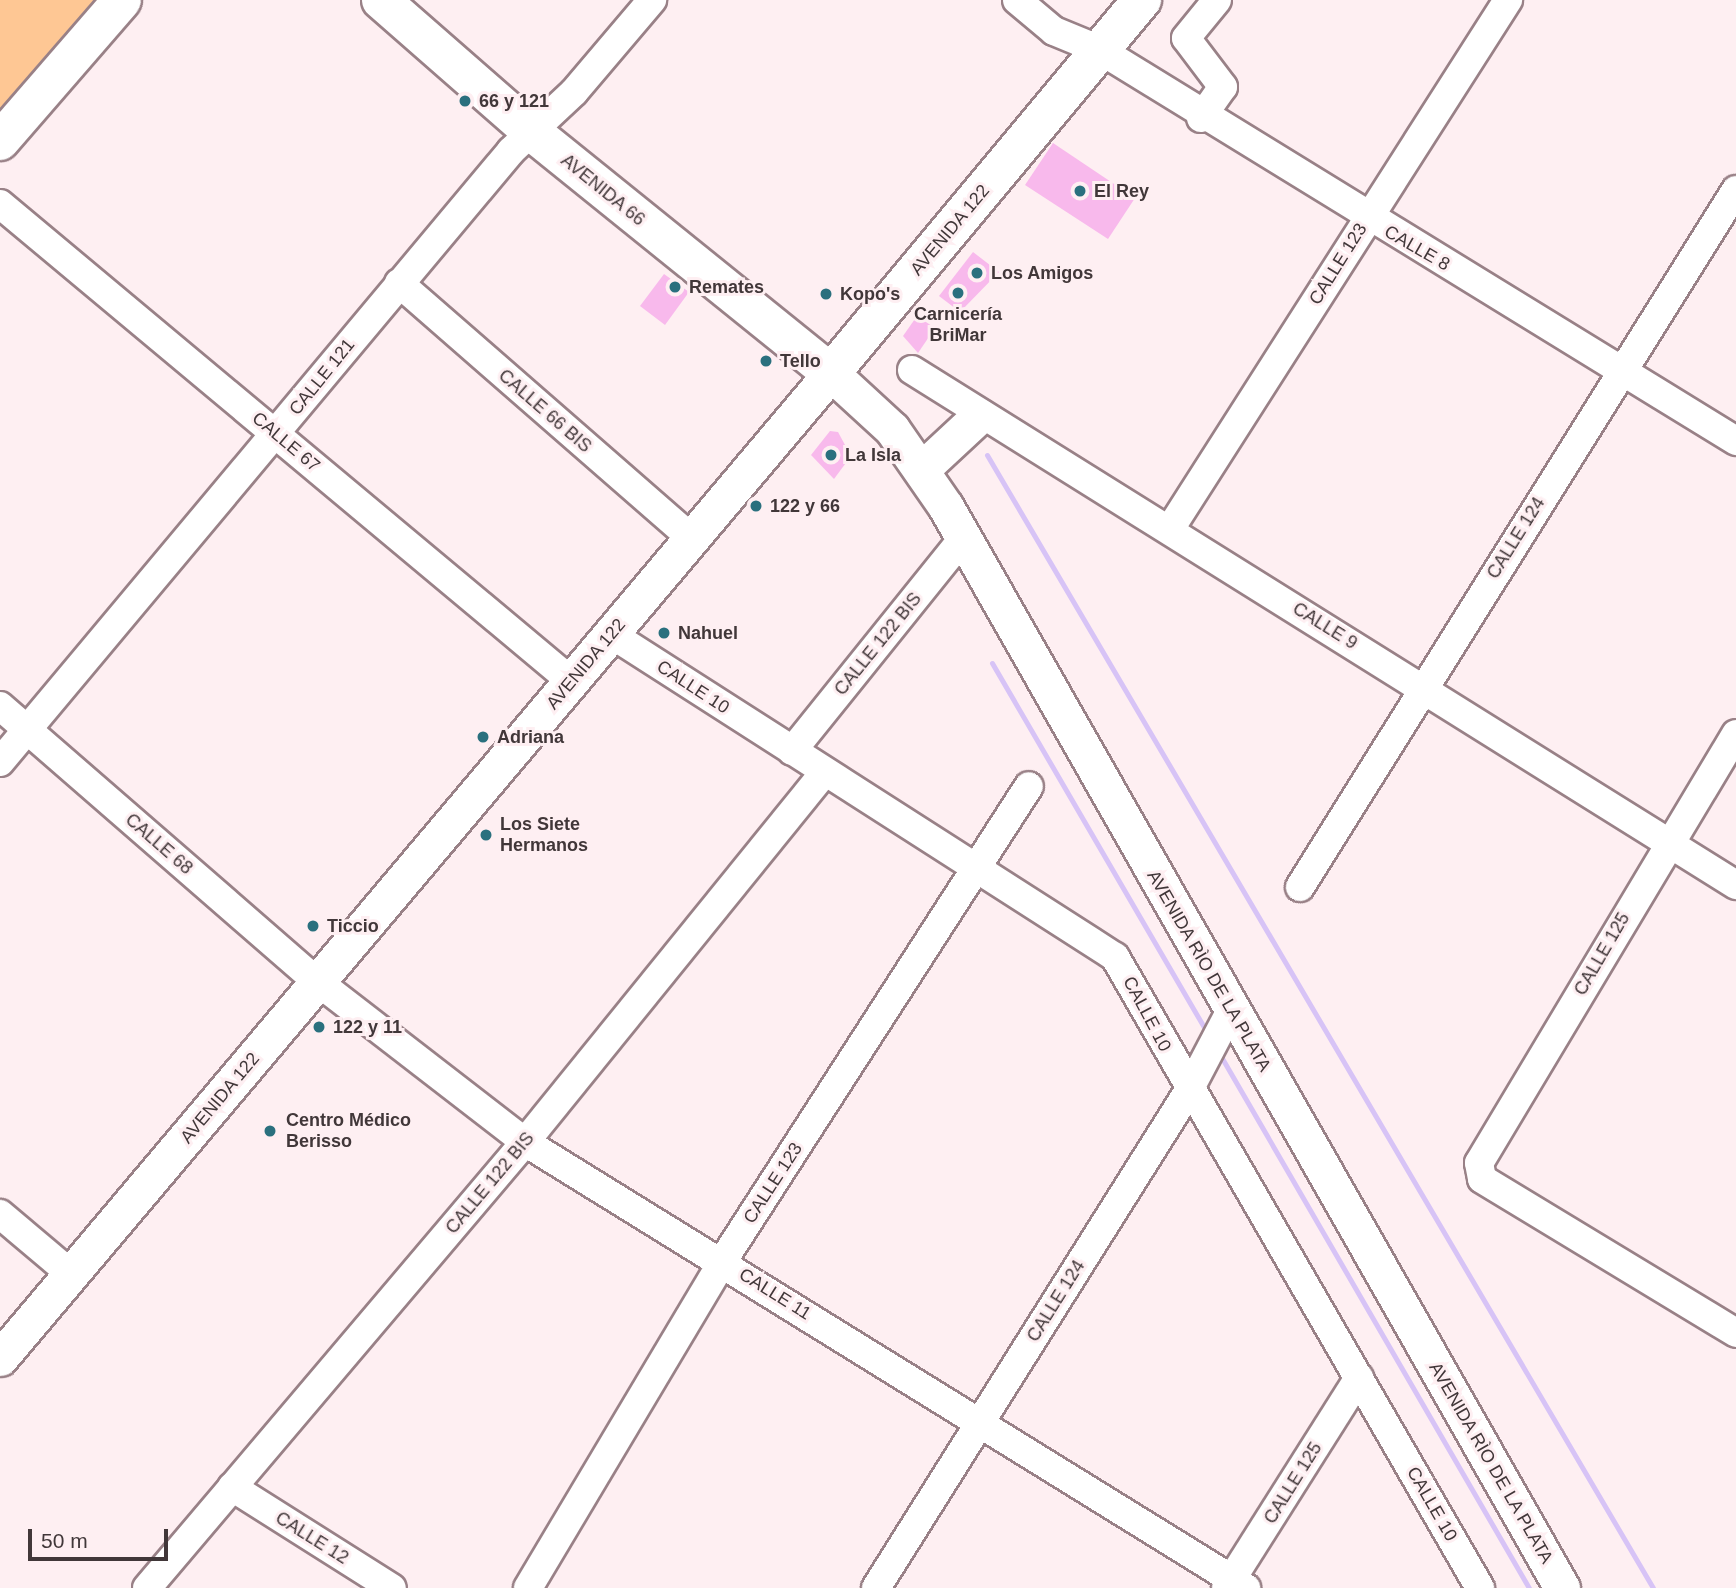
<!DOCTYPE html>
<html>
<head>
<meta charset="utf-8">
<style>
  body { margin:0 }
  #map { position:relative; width:1736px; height:1588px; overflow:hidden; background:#feeff2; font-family:Helvetica,sans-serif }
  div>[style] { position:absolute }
  .green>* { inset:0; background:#fec794 }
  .stream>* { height:5px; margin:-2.5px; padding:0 2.5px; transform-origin:2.5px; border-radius:2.5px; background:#d7c3f6 }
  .building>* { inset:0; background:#f8b9ec }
  .roads { filter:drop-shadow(2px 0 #998187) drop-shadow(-2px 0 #998187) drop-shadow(0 2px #998187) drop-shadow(0 -2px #998187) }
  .minor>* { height:28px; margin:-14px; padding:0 14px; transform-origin:14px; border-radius:14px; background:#fff }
  .major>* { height:35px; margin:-17.5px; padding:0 17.5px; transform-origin:17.5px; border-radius:17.5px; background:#fff }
  .highway>* { height:38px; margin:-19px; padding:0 19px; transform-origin:19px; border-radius:19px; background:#fff }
  .dots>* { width:19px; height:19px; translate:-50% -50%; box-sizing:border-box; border:4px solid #feeff2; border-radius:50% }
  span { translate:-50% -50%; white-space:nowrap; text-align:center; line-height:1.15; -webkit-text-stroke:6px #feeff2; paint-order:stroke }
  .poi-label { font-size:18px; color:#413739; font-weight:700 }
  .left { translate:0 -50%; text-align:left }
  .street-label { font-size:18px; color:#413739 }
  .scale { position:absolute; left:28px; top:1529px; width:140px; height:32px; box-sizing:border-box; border:4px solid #413739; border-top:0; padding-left:9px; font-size:21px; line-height:24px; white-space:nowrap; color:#413739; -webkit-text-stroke:5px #feeff2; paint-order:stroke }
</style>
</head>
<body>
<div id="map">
  <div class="green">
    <i style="clip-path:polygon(0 0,102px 0,0 117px)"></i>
  </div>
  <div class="stream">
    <i style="left:987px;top:455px;width:1314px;rotate:59.55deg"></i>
    <i style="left:992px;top:663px;width:432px;rotate:59.8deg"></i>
    <i style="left:1219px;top:1053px;width:618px;rotate:59.91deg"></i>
  </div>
  <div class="building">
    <i style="clip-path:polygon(1053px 143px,1135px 198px,1108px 239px,1025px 185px)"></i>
    <i style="clip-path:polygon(973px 252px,999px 272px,960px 312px,939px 296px)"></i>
    <i style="clip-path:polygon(664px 274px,689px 292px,665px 325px,640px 306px)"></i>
    <i style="clip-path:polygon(917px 316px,935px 328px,918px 353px,903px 336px)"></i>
    <i style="clip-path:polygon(830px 431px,838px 432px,851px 456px,834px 479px,811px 455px)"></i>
  </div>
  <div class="roads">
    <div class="minor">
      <i style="left:1017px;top:0;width:48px;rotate:40deg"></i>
      <i style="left:1054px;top:31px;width:50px;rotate:22.4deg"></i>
      <i style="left:1100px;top:50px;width:747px;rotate:31.58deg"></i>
      <i style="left:1201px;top:118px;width:38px;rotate:-55deg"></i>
      <i style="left:1223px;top:87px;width:61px;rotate:-127.1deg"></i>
      <i style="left:1186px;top:38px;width:49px;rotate:-50.8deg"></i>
      <i style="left:0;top:204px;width:744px;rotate:39.87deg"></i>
      <i style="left:399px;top:283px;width:389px;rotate:41.1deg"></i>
      <i style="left:912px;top:370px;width:972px;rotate:32.01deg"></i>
      <i style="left:1170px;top:529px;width:628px;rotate:-57.42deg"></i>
      <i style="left:611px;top:634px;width:599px;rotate:32.65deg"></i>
      <i style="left:1115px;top:957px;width:729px;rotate:59.95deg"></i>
      <i style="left:0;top:706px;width:421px;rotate:41deg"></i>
      <i style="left:318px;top:982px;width:262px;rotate:37.7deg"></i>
      <i style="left:525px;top:1142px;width:848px;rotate:31.74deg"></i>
      <i style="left:1736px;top:734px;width:500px;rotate:120.92deg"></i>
      <i style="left:1479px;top:1163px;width:16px;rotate:79deg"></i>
      <i style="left:1482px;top:1179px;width:297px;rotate:31.2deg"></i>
      <i style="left:792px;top:751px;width:275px;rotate:-51.2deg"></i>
      <i style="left:0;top:762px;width:797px;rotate:-50.09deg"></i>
      <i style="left:511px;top:151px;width:86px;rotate:-43.1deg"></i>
      <i style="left:574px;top:92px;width:121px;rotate:-49.7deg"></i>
      <i style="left:1300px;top:887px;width:822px;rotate:-57.97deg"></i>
      <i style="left:0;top:1214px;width:93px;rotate:40.2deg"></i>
      <i style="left:232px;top:1487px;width:189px;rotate:32.3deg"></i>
      <i style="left:147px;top:1588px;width:585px;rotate:-49.72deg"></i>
      <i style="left:525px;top:1142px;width:476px;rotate:-51deg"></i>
      <i style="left:528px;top:1588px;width:379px;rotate:-59.2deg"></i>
      <i style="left:722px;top:1262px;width:566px;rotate:-57.18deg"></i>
      <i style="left:876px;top:1588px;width:586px;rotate:-57.83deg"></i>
      <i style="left:1188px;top:1092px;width:93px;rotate:-62.3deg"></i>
      <i style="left:1226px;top:1588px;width:249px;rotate:-57.7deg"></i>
    </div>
    <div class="major">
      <i style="left:923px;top:468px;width:76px;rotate:-42.9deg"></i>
      <i style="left:0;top:1358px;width:1289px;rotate:-49.85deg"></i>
      <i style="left:831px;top:373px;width:83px;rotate:42.6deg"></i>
      <i style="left:892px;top:429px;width:95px;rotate:55.3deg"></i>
      <i style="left:946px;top:507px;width:1244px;rotate:60.32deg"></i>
    </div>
    <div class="highway">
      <i style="left:381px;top:0;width:201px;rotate:41.2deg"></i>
      <i style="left:532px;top:132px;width:384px;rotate:38.9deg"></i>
      <i style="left:831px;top:373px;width:486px;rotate:-50.2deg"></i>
      <i style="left:0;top:141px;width:186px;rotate:-49.1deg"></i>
    </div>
  </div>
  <div class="dots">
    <i style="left:465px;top:101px;background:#2a707e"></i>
    <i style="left:1080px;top:191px;background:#2a707e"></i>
    <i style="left:977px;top:273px;background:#2a707e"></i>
    <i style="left:675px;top:287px;background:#2a707e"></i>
    <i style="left:958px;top:293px;background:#2a707e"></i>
    <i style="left:826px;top:294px;background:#2a707e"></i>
    <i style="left:766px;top:361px;background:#2a707e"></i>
    <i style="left:831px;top:455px;background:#2a707e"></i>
    <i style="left:756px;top:506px;background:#2a707e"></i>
    <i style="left:664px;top:633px;background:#2a707e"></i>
    <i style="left:483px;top:737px;background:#2a707e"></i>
    <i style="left:486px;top:835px;background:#2a707e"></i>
    <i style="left:313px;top:926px;background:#2a707e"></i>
    <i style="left:319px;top:1027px;background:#2a707e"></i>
    <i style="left:270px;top:1131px;background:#2a707e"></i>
  </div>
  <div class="poi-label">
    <span class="left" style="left:479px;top:101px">66 y 121</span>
    <span class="left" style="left:1094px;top:191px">El Rey</span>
    <span class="left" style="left:991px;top:273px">Los Amigos</span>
    <span class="left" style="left:689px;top:287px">Remates</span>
    <span class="left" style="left:840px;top:294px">Kopo's</span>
    <span style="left:958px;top:325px">Carnicería<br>BriMar</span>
    <span class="left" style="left:780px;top:361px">Tello</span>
    <span class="left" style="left:845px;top:455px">La Isla</span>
    <span class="left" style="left:770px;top:506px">122 y 66</span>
    <span class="left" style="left:678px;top:633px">Nahuel</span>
    <span class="left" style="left:497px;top:737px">Adriana</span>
    <span class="left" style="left:500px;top:835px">Los Siete<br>Hermanos</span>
    <span class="left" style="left:327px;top:926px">Ticcio</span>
    <span class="left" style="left:333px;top:1027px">122 y 11</span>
    <span class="left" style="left:286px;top:1131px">Centro Médico<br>Berisso</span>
  </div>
  <div class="street-label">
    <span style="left:603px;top:190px;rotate:39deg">AVENIDA 66</span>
    <span style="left:950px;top:230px;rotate:-50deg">AVENIDA 122</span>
    <span style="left:1417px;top:248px;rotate:30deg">CALLE 8</span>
    <span style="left:1338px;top:264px;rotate:-58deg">CALLE 123</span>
    <span style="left:322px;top:377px;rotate:-51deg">CALLE 121</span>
    <span style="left:545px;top:411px;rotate:41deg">CALLE 66 BIS</span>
    <span style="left:286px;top:442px;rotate:40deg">CALLE 67</span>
    <span style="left:1516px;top:538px;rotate:-58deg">CALLE 124</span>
    <span style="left:1325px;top:626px;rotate:32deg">CALLE 9</span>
    <span style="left:878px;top:644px;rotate:-51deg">CALLE 122 BIS</span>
    <span style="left:586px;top:664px;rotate:-50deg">AVENIDA 122</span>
    <span style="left:693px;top:687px;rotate:33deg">CALLE 10</span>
    <span style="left:159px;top:844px;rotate:41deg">CALLE 68</span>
    <span style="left:1602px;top:954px;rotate:-60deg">CALLE 125</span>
    <span style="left:1209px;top:971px;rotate:60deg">AVENIDA RÌO DE LA PLATA</span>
    <span style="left:1147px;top:1014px;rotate:62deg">CALLE 10</span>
    <span style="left:220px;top:1098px;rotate:-50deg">AVENIDA 122</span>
    <span style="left:490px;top:1183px;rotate:-50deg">CALLE 122 BIS</span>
    <span style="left:773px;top:1183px;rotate:-57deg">CALLE 123</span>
    <span style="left:775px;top:1294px;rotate:32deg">CALLE 11</span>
    <span style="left:1056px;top:1301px;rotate:-58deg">CALLE 124</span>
    <span style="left:1491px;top:1463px;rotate:60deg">AVENIDA RÌO DE LA PLATA</span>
    <span style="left:1293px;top:1483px;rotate:-58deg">CALLE 125</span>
    <span style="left:1432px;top:1504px;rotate:60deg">CALLE 10</span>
    <span style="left:312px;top:1538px;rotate:32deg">CALLE 12</span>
  </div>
  <div class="scale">50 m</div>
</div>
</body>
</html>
